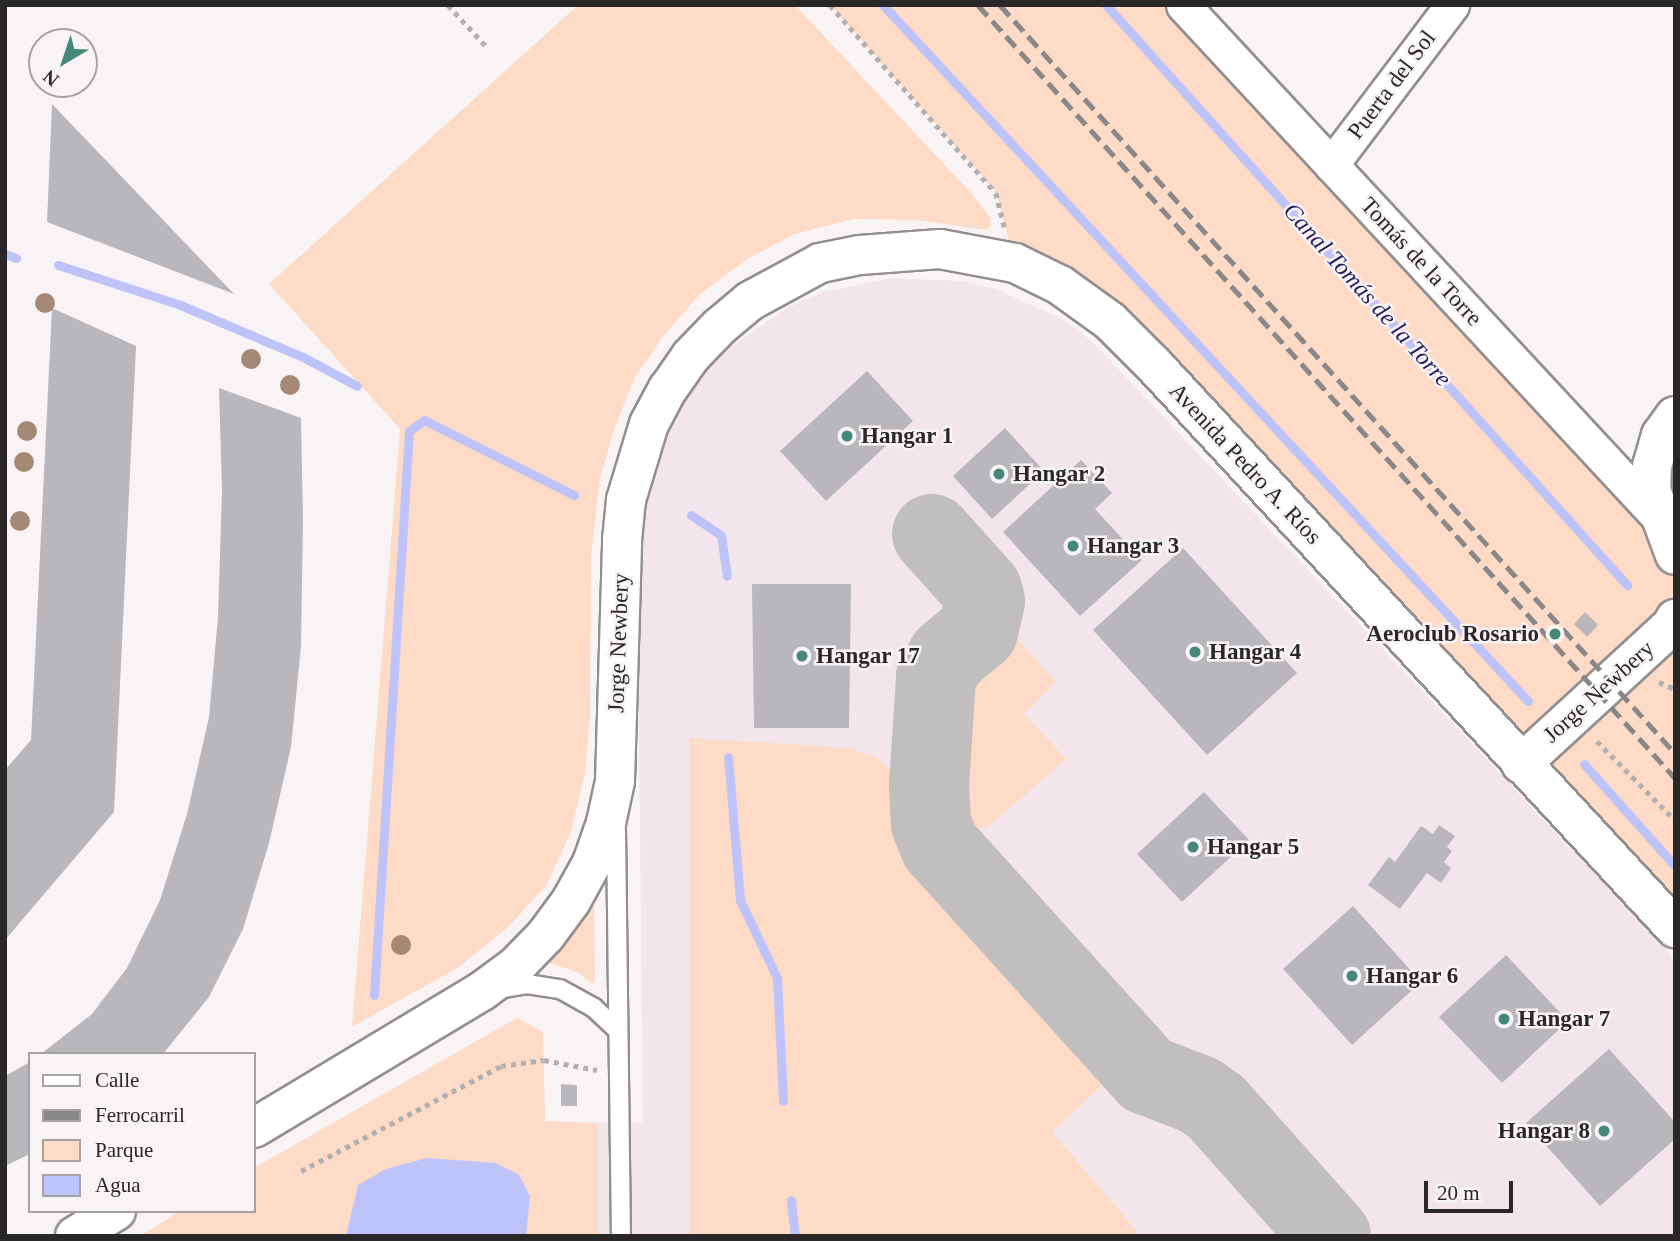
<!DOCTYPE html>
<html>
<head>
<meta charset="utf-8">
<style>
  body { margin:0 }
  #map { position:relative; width:1680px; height:1241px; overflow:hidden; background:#f8f4f6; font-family:Georgia,serif }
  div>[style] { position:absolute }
  .built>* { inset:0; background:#f2e6ec }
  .green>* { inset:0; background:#fddbc7 }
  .water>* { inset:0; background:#bec4fa }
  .stream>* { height:9px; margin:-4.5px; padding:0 4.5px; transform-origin:4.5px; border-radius:4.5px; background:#bec4fa }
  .taxiway>* { height:80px; margin:-40px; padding:0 40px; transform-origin:40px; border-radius:40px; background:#c1bec0 }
  .building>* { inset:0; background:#b9b7bb }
  .path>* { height:4.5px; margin-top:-2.25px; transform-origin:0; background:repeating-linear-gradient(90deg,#b2afb0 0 5px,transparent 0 10px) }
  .roads { filter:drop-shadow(2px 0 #938f91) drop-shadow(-2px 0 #938f91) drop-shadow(0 2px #938f91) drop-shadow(0 -2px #938f91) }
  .service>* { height:18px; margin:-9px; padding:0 9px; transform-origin:9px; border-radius:9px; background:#fff }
  .minor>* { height:33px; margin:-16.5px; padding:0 16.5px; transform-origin:16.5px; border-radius:16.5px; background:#fff }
  .tertiary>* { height:38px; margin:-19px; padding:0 19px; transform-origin:19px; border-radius:19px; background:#fff }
  .secondary>* { height:38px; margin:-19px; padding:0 19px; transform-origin:19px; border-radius:19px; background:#fff }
  .rail>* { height:5px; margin-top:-2.5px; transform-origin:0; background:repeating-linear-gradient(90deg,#8a8789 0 14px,transparent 0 21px) }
  .trees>* { width:20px; height:20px; margin:-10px; border-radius:50%; background:#a58974 }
  .dots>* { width:19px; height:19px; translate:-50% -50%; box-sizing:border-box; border:4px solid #f8f4f6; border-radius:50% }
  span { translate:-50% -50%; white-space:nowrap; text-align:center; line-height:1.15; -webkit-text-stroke:5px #f8f4f6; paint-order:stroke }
  .street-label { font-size:23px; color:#292728 }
  .poi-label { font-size:23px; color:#292728; font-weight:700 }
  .left { translate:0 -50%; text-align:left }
  .right { translate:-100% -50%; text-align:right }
  .water-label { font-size:24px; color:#221f5c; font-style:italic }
  .frame { position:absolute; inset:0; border:7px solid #292728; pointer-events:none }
  .legend { position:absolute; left:28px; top:1052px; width:228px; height:161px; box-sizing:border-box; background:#f8f4f6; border:2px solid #a5a2a4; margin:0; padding:9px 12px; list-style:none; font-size:21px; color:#292728 }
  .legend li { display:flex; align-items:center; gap:14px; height:35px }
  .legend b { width:35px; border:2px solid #a5a2a4 }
  .north { position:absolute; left:28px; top:28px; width:70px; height:70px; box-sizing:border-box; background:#f8f4f6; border:2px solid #a5a2a4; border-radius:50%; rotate:219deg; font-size:19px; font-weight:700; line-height:28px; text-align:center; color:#292728 }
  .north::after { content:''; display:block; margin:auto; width:24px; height:32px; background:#45887a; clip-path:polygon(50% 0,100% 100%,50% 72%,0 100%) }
  .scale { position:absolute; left:1424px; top:1181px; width:89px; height:32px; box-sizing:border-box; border:4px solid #292728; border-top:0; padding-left:9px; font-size:21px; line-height:24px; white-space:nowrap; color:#292728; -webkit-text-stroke:5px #f8f4f6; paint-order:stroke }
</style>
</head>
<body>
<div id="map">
  <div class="built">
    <i style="clip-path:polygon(891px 278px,963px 281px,998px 290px,1064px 320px,1093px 342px,1675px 959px,1675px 1236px,140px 1236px,181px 1211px,254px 1211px,254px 1168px,517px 1018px,543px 1032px,545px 1121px,643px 1123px,637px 540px,641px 504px,664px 436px,681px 404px,703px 375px,728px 349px,787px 308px,820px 293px)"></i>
  </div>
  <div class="green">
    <i style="clip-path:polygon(578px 5px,795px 5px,973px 195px,990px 217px,991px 225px,987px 230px,916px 220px,854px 219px,795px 234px,749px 258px,699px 295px,662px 338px,634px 379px,614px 430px,600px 479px,591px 557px,590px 717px,585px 774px,571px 832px,546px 886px,507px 928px,459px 967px,352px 1027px,400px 429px,269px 284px)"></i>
    <i style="clip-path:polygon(830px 5px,1183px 5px,1675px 536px,1675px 928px,1155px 366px,1015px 263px,996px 192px)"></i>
    <i style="clip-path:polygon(1012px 633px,1056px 682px,1024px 714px,1066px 759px,988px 827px,976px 829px,965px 823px,954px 804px,961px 677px)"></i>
    <i style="clip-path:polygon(689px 738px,849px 748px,877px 758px,893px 773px,904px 788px,906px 824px,911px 843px,1113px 1075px,1052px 1132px,1141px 1236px,690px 1236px)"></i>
    <i style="clip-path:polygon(594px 897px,595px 981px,592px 984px,579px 973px,545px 961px)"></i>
    <i style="clip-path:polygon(517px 1018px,543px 1032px,545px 1121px,598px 1124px,598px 1236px,140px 1236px,181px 1211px,254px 1211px,254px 1168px)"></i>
  </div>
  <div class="water">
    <i style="clip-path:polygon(427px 1158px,496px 1163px,519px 1175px,530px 1196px,526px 1236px,346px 1236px,358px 1185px,386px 1169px)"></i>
  </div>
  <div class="stream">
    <i style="left:883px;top:5px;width:949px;rotate:47.18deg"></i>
    <i style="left:1106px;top:5px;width:780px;rotate:48.07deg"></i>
    <i style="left:5px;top:254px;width:12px;rotate:20deg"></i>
    <i style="left:58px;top:265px;width:126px;rotate:18deg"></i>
    <i style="left:178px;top:304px;width:136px;rotate:23deg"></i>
    <i style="left:303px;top:357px;width:61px;rotate:28.2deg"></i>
    <i style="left:691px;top:515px;width:36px;rotate:34deg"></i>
    <i style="left:721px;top:535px;width:41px;rotate:81.7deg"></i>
    <i style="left:728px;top:757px;width:144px;rotate:85.2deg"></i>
    <i style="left:740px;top:900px;width:86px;rotate:64.6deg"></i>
    <i style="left:777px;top:978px;width:123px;rotate:87.2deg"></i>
    <i style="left:1584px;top:764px;width:137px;rotate:48.3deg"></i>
    <i style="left:374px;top:995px;width:565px;rotate:-86.45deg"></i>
    <i style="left:409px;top:431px;width:19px;rotate:-36deg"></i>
    <i style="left:424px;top:420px;width:168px;rotate:26.6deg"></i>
    <i style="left:791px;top:1200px;width:36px;rotate:84deg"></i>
  </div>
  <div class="taxiway">
    <i style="left:932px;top:534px;width:75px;rotate:48.2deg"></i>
    <i style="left:982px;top:590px;width:11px;rotate:75deg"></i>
    <i style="left:985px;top:601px;width:31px;rotate:103deg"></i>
    <i style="left:978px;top:631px;width:40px;rotate:140deg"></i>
    <i style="left:947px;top:657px;width:23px;rotate:119deg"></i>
    <i style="left:936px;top:677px;width:108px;rotate:93.7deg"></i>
    <i style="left:929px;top:785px;width:39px;rotate:87deg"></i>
    <i style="left:931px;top:824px;width:24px;rotate:68deg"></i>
    <i style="left:940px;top:846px;width:309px;rotate:47.9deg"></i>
    <i style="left:1147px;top:1075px;width:56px;rotate:21deg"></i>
    <i style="left:1199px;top:1095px;width:21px;rotate:35deg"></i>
    <i style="left:1216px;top:1107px;width:173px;rotate:48.3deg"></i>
  </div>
  <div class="building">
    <i style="clip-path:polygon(52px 104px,234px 294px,47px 222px)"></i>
    <i style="clip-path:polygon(52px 308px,136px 346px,114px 812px,5px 940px,5px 770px,31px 740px)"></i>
    <i style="clip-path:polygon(867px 371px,913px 421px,826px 501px,780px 451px)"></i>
    <i style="clip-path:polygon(219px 388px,301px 418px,303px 521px,301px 646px,291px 747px,269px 843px,243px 929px,209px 997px,163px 1054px,41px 1054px,92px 1014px,127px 968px,160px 900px,187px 814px,209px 717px,218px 617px,222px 492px)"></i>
    <i style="clip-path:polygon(1005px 428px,1044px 471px,992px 519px,953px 476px)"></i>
    <i style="clip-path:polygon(1081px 460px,1112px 493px,1095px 509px,1142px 560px,1080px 616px,1003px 532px)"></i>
    <i style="clip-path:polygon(1183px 548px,1297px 673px,1207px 755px,1093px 630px)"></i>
    <i style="clip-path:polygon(752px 584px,851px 584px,849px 728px,754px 728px)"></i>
    <i style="clip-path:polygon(1585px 612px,1598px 625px,1587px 637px,1574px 624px)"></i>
    <i style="clip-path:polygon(1204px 792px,1249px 840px,1182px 902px,1137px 854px)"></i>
    <i style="clip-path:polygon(1439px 825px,1455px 836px,1447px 847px,1452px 851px,1444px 862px,1451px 868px,1441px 883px,1427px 873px,1400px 909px,1368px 885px,1389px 857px,1395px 862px,1421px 826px,1433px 834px)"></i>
    <i style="clip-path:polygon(1353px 906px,1421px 982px,1352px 1045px,1283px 969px)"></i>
    <i style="clip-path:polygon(1506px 955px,1568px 1021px,1502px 1083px,1439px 1017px)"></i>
    <i style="clip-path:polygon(1609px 1049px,1675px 1122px,1675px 1139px,1600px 1206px,1526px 1123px)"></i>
    <i style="clip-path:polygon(30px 1062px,30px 1154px,5px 1166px,5px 1076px)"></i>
    <i style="clip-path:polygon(561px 1084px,577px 1085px,577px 1106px,561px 1106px)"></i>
  </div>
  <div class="path">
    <i style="left:448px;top:5px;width:56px;rotate:47.2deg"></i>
    <i style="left:830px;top:5px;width:251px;rotate:48.6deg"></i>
    <i style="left:996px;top:193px;width:37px;rotate:76deg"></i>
    <i style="left:1659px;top:682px;width:17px;rotate:24deg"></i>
    <i style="left:1597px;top:741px;width:111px;rotate:45.4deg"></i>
    <i style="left:301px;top:1171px;width:226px;rotate:-27.7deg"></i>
    <i style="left:501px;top:1066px;width:43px;rotate:-7.9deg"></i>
    <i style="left:544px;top:1060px;width:54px;rotate:10.7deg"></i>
  </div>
  <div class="roads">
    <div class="service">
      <i style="left:616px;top:830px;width:406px;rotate:89.3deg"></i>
      <i style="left:499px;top:989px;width:28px;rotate:-10deg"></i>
      <i style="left:527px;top:984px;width:33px;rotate:9deg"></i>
      <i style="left:560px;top:989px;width:39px;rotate:29deg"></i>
      <i style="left:594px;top:1008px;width:33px;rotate:43deg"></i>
    </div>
    <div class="minor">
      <i style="left:1183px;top:5px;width:700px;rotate:47.14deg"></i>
      <i style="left:1331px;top:165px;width:201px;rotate:-52.9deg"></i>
    </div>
    <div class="tertiary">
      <i style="left:1675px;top:416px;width:24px;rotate:126deg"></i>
      <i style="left:1661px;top:435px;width:32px;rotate:106deg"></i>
      <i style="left:1652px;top:466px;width:24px;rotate:92deg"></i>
      <i style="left:1651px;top:490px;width:69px;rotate:69.7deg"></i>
      <i style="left:1521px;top:764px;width:205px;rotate:-42.6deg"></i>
      <i style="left:1672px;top:625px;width:7px;rotate:-63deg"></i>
    </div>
    <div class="secondary">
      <i style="left:254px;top:1128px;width:266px;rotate:-31deg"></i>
      <i style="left:482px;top:991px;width:42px;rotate:-36.3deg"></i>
      <i style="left:516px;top:966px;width:43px;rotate:-45.9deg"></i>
      <i style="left:546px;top:935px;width:42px;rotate:-53.7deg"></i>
      <i style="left:571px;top:901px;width:43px;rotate:-61.1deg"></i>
      <i style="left:592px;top:863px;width:42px;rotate:-70.7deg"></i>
      <i style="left:606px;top:823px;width:43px;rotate:-77.9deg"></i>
      <i style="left:615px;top:781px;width:241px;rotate:-88.3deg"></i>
      <i style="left:622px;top:540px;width:40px;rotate:-84.3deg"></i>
      <i style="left:626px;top:500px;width:79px;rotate:-73.2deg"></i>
      <i style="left:649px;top:424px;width:40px;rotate:-62deg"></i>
      <i style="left:668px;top:389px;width:40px;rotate:-55.1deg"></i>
      <i style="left:691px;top:356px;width:40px;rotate:-46deg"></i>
      <i style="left:719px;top:327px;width:40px;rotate:-40deg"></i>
      <i style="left:750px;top:301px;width:80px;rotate:-28.5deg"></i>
      <i style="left:820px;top:263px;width:41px;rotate:-11.3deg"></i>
      <i style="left:860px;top:255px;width:80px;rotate:-4.3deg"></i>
      <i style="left:940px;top:249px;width:76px;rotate:10.6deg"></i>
      <i style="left:1015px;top:263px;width:50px;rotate:26.1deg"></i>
      <i style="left:1060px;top:285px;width:62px;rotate:35.8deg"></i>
      <i style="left:1110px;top:321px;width:64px;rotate:45deg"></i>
      <i style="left:1155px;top:366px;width:766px;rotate:47.22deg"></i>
      <i style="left:75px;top:1236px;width:48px;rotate:-31.4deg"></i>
    </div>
  </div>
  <div class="rail">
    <i style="left:978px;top:5px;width:1041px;rotate:47.96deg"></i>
    <i style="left:1000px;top:5px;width:1008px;rotate:47.94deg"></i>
  </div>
  <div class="trees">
    <i style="left:45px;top:303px"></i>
    <i style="left:251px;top:359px"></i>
    <i style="left:290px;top:385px"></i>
    <i style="left:27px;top:431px"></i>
    <i style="left:24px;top:462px"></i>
    <i style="left:20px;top:521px"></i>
    <i style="left:401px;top:945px"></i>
  </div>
  <div class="dots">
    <i style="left:847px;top:436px;background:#45887a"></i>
    <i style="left:999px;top:474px;background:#45887a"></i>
    <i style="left:1073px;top:546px;background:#45887a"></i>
    <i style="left:1555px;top:634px;background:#45887a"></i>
    <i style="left:1195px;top:652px;background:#45887a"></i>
    <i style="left:802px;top:656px;background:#45887a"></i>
    <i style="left:1193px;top:847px;background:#45887a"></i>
    <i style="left:1352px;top:976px;background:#45887a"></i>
    <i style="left:1504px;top:1019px;background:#45887a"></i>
    <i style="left:1604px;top:1131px;background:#45887a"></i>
  </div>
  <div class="street-label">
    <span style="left:1392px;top:85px;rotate:-53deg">Puerta del Sol</span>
    <span style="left:1421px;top:262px;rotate:47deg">Tomás de la Torre</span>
    <span style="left:1245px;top:464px;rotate:47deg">Avenida Pedro A. Ríos</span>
    <span style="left:619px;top:643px;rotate:-88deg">Jorge Newbery</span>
    <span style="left:1599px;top:692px;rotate:-42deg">Jorge Newbery</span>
  </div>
  <div class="poi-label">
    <span class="left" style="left:861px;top:436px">Hangar 1</span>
    <span class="left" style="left:1013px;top:474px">Hangar 2</span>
    <span class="left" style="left:1087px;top:546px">Hangar 3</span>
    <span class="right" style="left:1539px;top:634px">Aeroclub Rosario</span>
    <span class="left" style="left:1209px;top:652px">Hangar 4</span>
    <span class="left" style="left:816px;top:656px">Hangar 17</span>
    <span class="left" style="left:1207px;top:847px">Hangar 5</span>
    <span class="left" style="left:1366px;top:976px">Hangar 6</span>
    <span class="left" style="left:1518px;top:1019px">Hangar 7</span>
    <span class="right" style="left:1590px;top:1131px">Hangar 8</span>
  </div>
  <div class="water-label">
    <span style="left:1367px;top:295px;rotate:48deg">Canal Tomás de la Torre</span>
  </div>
  <div class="frame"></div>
  <ul class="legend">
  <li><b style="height:9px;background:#fff"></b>Calle</li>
  <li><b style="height:9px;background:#8a8789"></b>Ferrocarril</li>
  <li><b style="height:19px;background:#fddbc7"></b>Parque</li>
  <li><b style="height:19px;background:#bec4fa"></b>Agua</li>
  </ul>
  <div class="north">N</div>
  <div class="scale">20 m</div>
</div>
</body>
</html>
